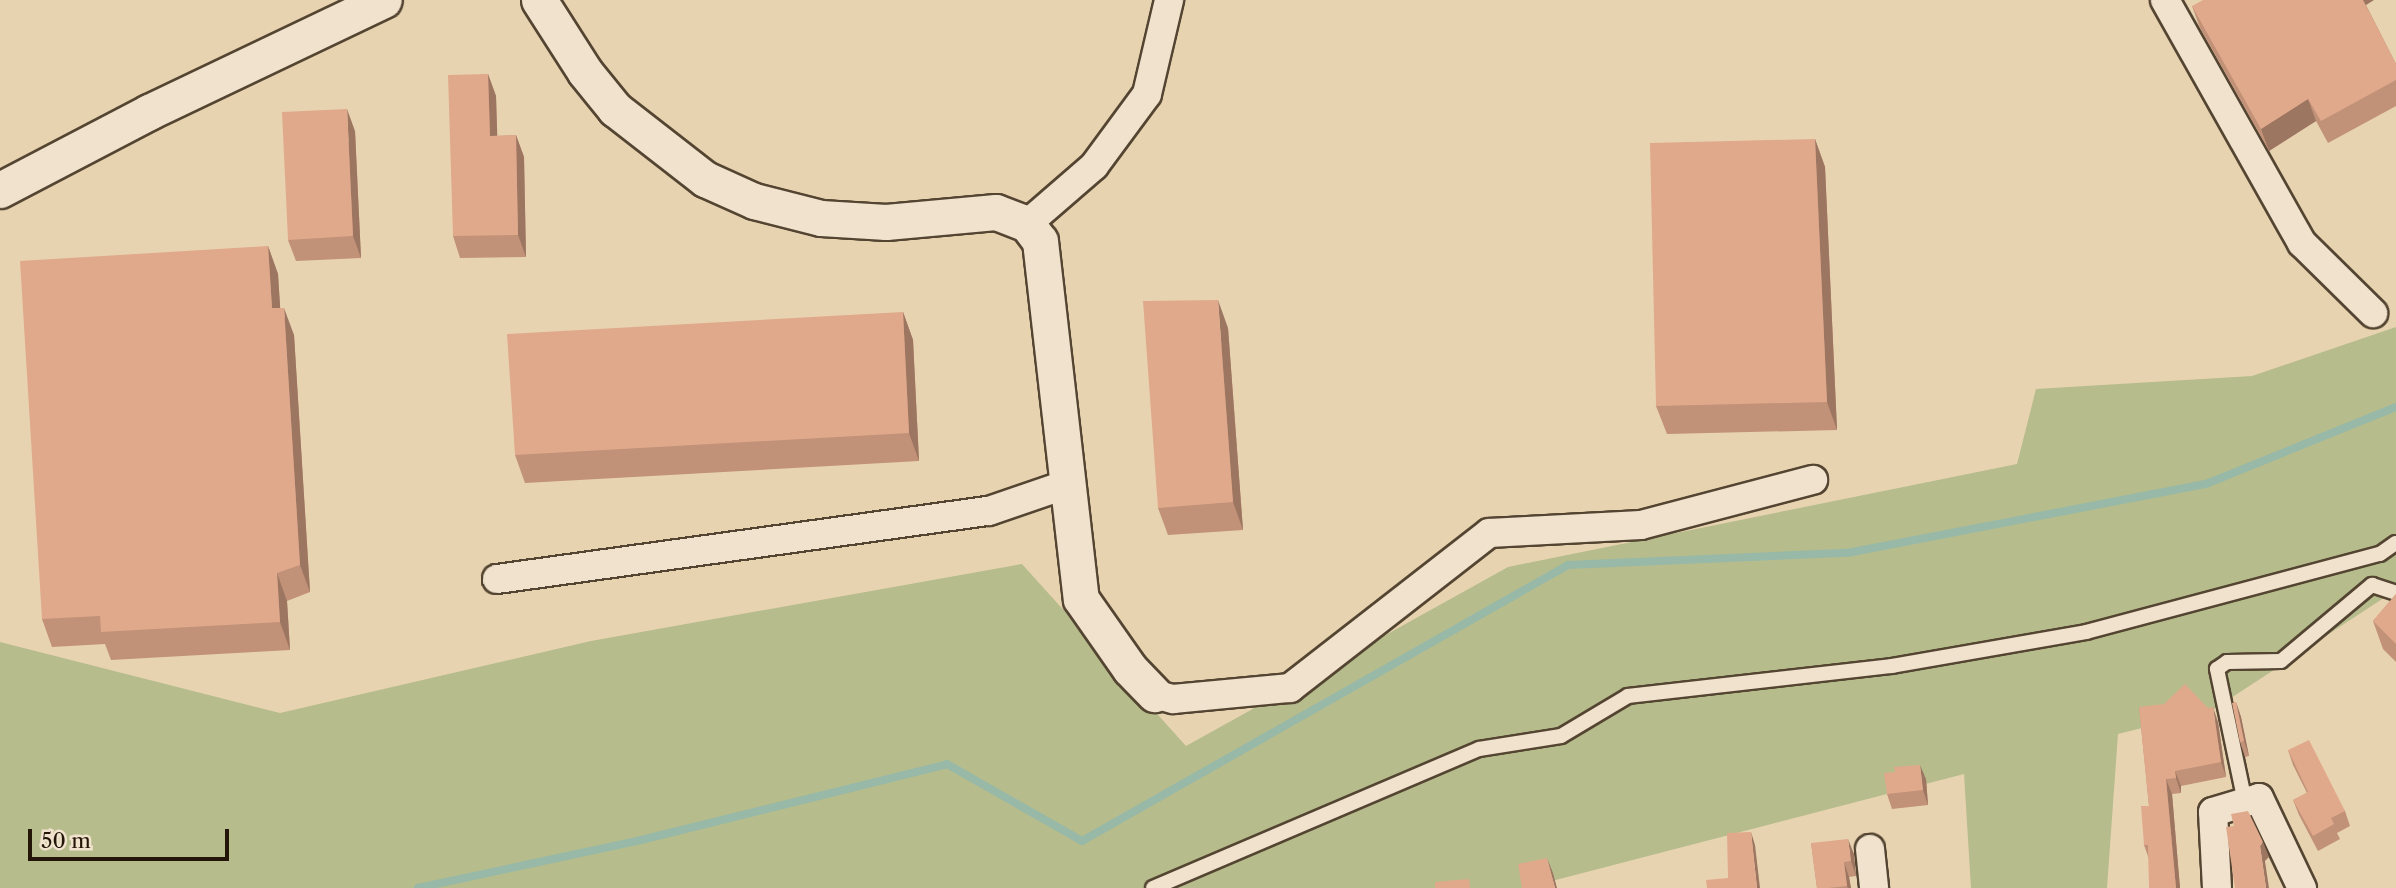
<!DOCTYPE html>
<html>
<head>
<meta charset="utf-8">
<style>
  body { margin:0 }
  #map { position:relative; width:2396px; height:888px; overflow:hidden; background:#e8d3b1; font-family:"Libre Caslon Text",serif }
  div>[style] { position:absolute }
  .green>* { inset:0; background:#b6bc8c }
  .stream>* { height:8px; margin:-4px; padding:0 4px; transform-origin:4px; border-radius:4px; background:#98b9a7 }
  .roads { filter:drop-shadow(2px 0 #544532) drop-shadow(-2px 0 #544532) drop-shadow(0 2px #544532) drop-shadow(0 -2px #544532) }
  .service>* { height:14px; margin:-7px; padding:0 7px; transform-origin:7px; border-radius:7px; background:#f0e2cc }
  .minor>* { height:28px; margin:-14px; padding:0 14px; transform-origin:14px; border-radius:14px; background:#f0e2cc }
  .tertiary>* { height:35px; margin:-17.5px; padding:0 17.5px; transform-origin:17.5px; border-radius:17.5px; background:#f0e2cc }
  .wall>* { inset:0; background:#c19178 }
  .shaded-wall>* { inset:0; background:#9d7662 }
  .building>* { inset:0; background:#e0a98c }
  span { translate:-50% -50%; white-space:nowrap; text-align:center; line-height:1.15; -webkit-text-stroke:6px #f0e2cc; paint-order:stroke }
  .scale { position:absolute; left:28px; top:829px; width:201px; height:32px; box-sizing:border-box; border:4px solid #231608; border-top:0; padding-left:9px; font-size:21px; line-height:24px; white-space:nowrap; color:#231608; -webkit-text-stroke:5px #f0e2cc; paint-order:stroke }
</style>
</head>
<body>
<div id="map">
  <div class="green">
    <i style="clip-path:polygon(2396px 327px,2396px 590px,2211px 711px,2118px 734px,2107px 888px,1971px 888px,1964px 774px,1525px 888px,0 888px,0 642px,280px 713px,591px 641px,1022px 564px,1186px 746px,1508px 567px,2017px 464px,2036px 389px,2252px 376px)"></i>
  </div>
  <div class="stream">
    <i style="left:418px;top:888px;width:228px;rotate:-12.1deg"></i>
    <i style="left:641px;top:840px;width:315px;rotate:-13.9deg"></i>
    <i style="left:947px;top:764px;width:155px;rotate:29.7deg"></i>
    <i style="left:1082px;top:841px;width:559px;rotate:-29.59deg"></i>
    <i style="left:1568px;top:565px;width:279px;rotate:-2.5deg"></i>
    <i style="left:1847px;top:553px;width:366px;rotate:-10.9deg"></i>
    <i style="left:2206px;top:484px;width:205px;rotate:-22.1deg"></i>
  </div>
  <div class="roads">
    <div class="service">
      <i style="left:2245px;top:802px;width:136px;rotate:-101.9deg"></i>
      <i style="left:2217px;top:669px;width:12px;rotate:-35deg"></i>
      <i style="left:2227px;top:662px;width:54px;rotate:-1.1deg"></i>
      <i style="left:2281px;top:661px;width:119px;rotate:-39.9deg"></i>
      <i style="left:2372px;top:585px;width:25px;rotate:18deg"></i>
      <i style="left:1153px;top:888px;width:354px;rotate:-23.1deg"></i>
      <i style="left:1479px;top:749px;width:83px;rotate:-9deg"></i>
      <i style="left:1561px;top:736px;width:78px;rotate:-30.8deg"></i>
      <i style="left:1628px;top:696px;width:266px;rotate:-6.5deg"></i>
      <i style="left:1892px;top:666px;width:197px;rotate:-9.9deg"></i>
      <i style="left:2086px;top:632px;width:304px;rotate:-14.9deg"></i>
      <i style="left:2380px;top:554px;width:19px;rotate:-35deg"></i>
    </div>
    <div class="minor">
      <i style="left:2165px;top:0;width:279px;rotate:60.6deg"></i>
      <i style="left:2302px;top:243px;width:100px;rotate:44.6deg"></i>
      <i style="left:1027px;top:224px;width:89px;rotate:-40.9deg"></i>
      <i style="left:1094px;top:166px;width:89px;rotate:-53.6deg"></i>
      <i style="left:1147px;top:94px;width:97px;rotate:-76.8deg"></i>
      <i style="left:497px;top:579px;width:497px;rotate:-7.9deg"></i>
      <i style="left:989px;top:511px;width:83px;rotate:-18.9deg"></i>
      <i style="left:1154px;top:694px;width:20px;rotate:15deg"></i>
      <i style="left:1173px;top:699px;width:118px;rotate:-5.4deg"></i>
      <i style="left:1290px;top:688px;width:252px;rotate:-37.9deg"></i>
      <i style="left:1489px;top:533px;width:152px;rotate:-3deg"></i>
      <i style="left:1641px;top:525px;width:178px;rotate:-14.7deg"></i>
      <i style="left:1870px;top:849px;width:39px;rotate:84deg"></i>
      <i style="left:2217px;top:888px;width:76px;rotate:-93deg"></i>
      <i style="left:2213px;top:812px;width:48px;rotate:-16.9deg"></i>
      <i style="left:2259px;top:798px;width:100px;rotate:64.5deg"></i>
    </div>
    <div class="tertiary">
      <i style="left:539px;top:0;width:85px;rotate:57.4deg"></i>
      <i style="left:585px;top:72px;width:48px;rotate:51deg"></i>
      <i style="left:615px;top:109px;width:114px;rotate:37.9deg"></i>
      <i style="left:705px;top:179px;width:54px;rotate:24.2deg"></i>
      <i style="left:754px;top:201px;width:69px;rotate:14.2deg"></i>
      <i style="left:821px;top:218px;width:65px;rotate:3.5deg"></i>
      <i style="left:886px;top:222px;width:110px;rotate:-5.2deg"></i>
      <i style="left:996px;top:212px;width:33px;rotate:21deg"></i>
      <i style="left:1027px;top:224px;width:21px;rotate:53deg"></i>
      <i style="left:1040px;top:241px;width:360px;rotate:83.5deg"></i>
      <i style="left:1081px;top:599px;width:85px;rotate:55deg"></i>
      <i style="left:1130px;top:669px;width:35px;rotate:46deg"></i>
      <i style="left:0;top:190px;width:168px;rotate:-27.6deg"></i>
      <i style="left:149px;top:112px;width:260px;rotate:-25.5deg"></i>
    </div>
  </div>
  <div class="wall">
    <i style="clip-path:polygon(2366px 5px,2396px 64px,2396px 106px,2328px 143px,2316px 121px,2269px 151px,2200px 28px,2192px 6px)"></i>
    <i style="clip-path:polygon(488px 74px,496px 96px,497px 136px,516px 135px,524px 157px,526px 257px,460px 258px,453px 236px)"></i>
    <i style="clip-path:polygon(355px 131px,361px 258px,296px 261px,288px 240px)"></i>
    <i style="clip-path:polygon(1815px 139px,1825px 167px,1837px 430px,1667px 434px,1656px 406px)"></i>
    <i style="clip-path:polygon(268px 246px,278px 274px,280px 308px,294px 335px,310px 592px,287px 601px,290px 650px,111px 660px,105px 644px,52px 647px,42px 619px)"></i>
    <i style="clip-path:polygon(903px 312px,913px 340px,919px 461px,525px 483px,515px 455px)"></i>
    <i style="clip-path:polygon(1228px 328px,1243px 530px,1168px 535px,1158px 508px)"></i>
    <i style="clip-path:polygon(2396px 594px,2396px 662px,2383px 649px,2373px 621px)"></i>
    <i style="clip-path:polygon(2236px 702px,2241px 717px,2249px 756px,2245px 757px,2240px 742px)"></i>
    <i style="clip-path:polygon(2139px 707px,2218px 722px,2226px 777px,2181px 786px,2181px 793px,2172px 794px,2180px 888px,2149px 888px,2149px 859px,2144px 845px,2149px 806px)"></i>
    <i style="clip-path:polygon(2288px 750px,2345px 811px,2350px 826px,2337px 833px,2340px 839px,2318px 851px,2299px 815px,2293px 800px,2307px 793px,2293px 765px)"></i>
    <i style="clip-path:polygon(1926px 779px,1928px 805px,1892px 809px,1887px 794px)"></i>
    <i style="clip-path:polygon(1811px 843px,1854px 854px,1856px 876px,1849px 877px,1851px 888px,1817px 888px)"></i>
  </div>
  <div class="shaded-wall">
    <i style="clip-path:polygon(2361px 0,2374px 0,2363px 7px)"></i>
    <i style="clip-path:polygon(488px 74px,496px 96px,498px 158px,490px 136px)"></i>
    <i style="clip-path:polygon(2308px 99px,2316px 121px,2269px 151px,2261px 129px)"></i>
    <i style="clip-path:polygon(347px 109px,355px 131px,361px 258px,353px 236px)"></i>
    <i style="clip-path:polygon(516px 135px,524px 157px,526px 257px,518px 235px)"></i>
    <i style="clip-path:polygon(1815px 139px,1825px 167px,1837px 430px,1827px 402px)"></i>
    <i style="clip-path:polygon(268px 246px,278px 274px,282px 336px,272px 308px)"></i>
    <i style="clip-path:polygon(1218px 300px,1228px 328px,1243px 530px,1233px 502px)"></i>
    <i style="clip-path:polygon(284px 308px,294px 335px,310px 592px,300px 565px)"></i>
    <i style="clip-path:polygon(903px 312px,913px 340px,919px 461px,909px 433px)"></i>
    <i style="clip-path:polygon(277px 573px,287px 601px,290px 650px,280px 622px)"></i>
    <i style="clip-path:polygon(2236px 702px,2241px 717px,2249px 756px,2244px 741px)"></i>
    <i style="clip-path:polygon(2213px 707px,2218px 722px,2226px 777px,2221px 762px)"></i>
    <i style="clip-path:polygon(1920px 765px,1926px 779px,1928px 805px,1923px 790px)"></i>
    <i style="clip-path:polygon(2175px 771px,2181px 786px,2181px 793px,2176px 778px)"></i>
    <i style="clip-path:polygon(2166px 779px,2172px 794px,2180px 888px,2176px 888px)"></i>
    <i style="clip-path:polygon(1751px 832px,1755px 845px,1760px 888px,1757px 888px)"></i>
    <i style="clip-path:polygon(1848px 839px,1854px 854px,1856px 876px,1851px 861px)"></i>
    <i style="clip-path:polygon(2263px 842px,2269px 857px,2265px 861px,2269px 888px,2266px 888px,2260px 846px)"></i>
    <i style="clip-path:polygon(1547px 858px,1553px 873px,1557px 888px,1555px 888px)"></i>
    <i style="clip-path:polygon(1844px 862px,1849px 877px,1851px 888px,1848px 888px,1847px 886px)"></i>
  </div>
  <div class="building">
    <i style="clip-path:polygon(2203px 0,2363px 0,2396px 64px,2396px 80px,2321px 121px,2308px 99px,2261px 129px,2192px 6px)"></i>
    <i style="clip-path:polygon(488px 74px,490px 136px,516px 135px,518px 235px,453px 236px,448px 75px)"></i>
    <i style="clip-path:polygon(347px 109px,353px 236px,288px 240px,282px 112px)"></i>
    <i style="clip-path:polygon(1815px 139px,1827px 402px,1656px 406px,1650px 143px)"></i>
    <i style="clip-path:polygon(268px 246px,272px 308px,284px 308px,300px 565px,277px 573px,280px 622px,101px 632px,100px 616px,42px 619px,20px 261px)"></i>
    <i style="clip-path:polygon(1218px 300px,1233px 502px,1158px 508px,1143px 301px)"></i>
    <i style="clip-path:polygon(903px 312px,909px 433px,515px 455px,507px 334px)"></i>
    <i style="clip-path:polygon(2396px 594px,2396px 644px,2373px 621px)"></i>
    <i style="clip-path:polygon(2185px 684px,2208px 708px,2213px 707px,2221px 762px,2175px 771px,2176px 778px,2166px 779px,2176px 888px,2149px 888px,2148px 845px,2144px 845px,2141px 806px,2149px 806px,2139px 707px,2164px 704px)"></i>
    <i style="clip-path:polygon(2236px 702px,2244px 741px,2240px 742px,2232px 703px)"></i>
    <i style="clip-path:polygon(2309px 740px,2345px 811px,2331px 818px,2334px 824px,2313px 836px,2293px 800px,2308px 792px,2288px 750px)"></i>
    <i style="clip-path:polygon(1920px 765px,1923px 790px,1887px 794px,1884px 773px,1895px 772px,1894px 767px)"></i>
    <i style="clip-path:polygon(2248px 811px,2263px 842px,2260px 846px,2266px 888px,2235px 888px,2226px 827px,2234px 826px,2231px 814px)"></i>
    <i style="clip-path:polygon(1751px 832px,1757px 888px,1707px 888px,1706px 880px,1728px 878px,1727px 833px)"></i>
    <i style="clip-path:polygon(1848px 839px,1851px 861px,1844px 862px,1847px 886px,1828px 888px,1817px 888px,1811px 843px)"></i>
    <i style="clip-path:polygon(1547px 858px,1555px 888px,1522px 888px,1518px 864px)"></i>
    <i style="clip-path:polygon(1469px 879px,1470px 888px,1435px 888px,1435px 882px)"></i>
  </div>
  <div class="scale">50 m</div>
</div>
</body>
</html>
